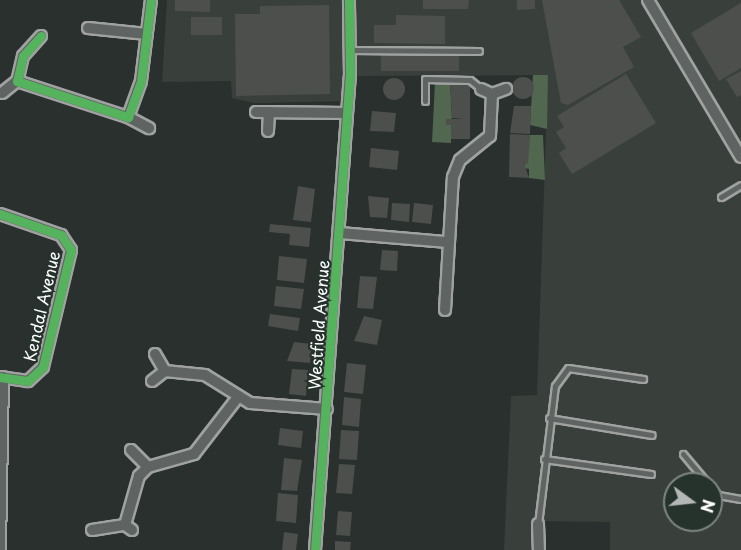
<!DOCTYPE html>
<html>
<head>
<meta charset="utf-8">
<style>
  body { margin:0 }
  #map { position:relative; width:741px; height:550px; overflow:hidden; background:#29302d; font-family:"Playpen Sans",sans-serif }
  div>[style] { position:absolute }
  .built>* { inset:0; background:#39403b }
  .green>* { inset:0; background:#526750 }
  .building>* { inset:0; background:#4d4f4c }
  .round { border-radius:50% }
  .roads { filter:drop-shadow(2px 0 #9fa2a0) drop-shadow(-2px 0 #9fa2a0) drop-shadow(0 2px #9fa2a0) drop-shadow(0 -2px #9fa2a0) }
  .lane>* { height:5px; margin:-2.5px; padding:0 2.5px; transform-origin:2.5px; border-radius:2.5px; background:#5f6362 }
  .street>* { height:10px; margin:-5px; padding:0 5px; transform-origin:5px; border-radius:5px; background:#5f6362 }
  .cycleway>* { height:9px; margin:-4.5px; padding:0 4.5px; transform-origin:4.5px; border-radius:4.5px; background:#56b35d }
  span { translate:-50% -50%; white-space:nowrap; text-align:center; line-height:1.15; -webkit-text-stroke:4.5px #26332d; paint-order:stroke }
  .street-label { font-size:16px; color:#fff }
  .north { position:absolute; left:663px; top:472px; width:60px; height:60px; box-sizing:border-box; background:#26332d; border:2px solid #7d8581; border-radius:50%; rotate:105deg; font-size:16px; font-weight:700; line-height:24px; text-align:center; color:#fff }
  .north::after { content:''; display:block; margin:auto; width:21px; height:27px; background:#b4b7b6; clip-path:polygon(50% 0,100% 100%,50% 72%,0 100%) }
</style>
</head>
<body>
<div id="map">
  <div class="built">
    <i style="clip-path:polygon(evenodd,167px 0,741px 0,741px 550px,610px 550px,610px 522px,535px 521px,534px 550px,504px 550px,511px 396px,537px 395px,548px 75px,350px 76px,348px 101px,254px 103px,232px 98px,231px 81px,162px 82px,167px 0,675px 484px,711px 484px,711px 520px,675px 520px,675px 484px)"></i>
  </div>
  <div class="green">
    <i style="clip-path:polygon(533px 75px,548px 75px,547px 129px,530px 125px)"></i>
    <i style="clip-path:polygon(450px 81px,452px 118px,446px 124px,451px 125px,451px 143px,432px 142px,435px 82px)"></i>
    <i style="clip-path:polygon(530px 135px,543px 135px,545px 180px,529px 178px,529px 169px,524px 168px)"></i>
  </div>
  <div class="building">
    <i style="clip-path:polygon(175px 0,210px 0,210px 12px,175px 11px)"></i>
    <i style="clip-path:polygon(423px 0,469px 0,468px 9px,423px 9px)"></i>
    <i style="clip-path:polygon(517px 0,535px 0,535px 9px,517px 10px)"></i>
    <i style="clip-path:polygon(542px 0,619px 0,641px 37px,623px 47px,634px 67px,568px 105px,561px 103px)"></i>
    <i style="clip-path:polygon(741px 3px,741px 68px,719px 81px,691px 33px)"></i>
    <i style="clip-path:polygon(329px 5px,330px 94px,236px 96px,235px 14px,260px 14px,260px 6px)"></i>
    <i style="clip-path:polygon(396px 15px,445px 16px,445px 44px,374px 43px,374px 25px,396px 25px)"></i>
    <i style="clip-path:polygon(191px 17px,222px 17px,222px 35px,191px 35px)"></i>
    <i style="clip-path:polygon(459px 52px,459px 71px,381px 71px,381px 53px)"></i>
    <i style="clip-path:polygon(741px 71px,741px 95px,737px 97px,726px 79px)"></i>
    <i style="clip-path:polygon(626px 74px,656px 123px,572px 174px,559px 153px,566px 148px,556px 132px,564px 127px,557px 116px)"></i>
    <i class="round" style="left:512px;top:77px;width:22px;height:22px"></i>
    <i class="round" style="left:383px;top:78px;width:22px;height:22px"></i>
    <i style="clip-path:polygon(450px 81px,470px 82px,470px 139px,451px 139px,451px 125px,446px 125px,446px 119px,464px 119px,452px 118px)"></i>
    <i style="clip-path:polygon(514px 106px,531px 106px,530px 134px,510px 133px)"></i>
    <i style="clip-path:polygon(372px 111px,396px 113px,394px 132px,370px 131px)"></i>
    <i style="clip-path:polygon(510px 134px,530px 135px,528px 164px,524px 163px,529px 178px,509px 177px)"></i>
    <i style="clip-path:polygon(371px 148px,399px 151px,397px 170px,369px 167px)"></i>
    <i style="clip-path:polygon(298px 186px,315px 189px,311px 222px,293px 220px)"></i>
    <i style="clip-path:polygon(368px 196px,389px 198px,387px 218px,370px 217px)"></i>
    <i style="clip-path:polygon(392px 203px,410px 204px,409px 222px,391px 220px)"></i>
    <i style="clip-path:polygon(414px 203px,433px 205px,431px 224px,412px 222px)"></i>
    <i style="clip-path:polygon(270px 224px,311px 228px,309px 247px,289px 245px,290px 234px,269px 232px)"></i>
    <i style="clip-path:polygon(382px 250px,398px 251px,397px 271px,380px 270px)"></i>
    <i style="clip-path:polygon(279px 256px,307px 259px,304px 283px,277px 280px)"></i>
    <i style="clip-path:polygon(360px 276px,377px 277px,373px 309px,357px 308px)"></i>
    <i style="clip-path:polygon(276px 286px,304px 289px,301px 309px,274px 306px)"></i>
    <i style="clip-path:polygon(270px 314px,300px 318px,298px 331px,268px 326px)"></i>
    <i style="clip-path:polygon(364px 316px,382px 320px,377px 345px,354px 341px)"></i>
    <i style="clip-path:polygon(294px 342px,312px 344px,310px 363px,287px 361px)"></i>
    <i style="clip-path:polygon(347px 363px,366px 365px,363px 394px,344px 392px)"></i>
    <i style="clip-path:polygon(292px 369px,308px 370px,306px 396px,289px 394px)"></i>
    <i style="clip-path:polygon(344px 397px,361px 399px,359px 427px,342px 425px)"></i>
    <i style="clip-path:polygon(280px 428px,303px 431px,301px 448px,278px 445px)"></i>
    <i style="clip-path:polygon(341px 430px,359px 431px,357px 460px,339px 459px)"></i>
    <i style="clip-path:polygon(284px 458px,302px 460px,297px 491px,281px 490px)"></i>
    <i style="clip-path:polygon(339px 464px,355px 465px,352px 494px,336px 493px)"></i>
    <i style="clip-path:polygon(278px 493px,298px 495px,296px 523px,276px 521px)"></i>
    <i style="clip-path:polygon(338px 511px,352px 512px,350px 536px,336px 535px)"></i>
    <i style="clip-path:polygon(284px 532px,298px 534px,296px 550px,282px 550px)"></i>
    <i style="clip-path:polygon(335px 541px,351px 542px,350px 550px,335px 550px)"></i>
  </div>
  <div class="roads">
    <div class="lane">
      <i style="left:350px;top:50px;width:129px;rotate:0.4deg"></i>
      <i style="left:425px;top:101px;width:22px;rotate:-90deg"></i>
      <i style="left:425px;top:79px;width:45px;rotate:1.3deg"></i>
      <i style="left:470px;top:80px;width:14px;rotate:39deg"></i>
      <i style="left:721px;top:197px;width:23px;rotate:-31deg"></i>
      <i style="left:549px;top:418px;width:104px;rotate:9.4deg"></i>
      <i style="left:683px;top:454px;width:39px;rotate:50deg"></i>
      <i style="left:544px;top:459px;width:108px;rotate:8deg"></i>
      <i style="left:711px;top:487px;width:11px;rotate:49deg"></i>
      <i style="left:718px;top:495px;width:23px;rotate:10deg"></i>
      <i style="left:538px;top:524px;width:139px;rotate:-83deg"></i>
      <i style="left:555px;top:386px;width:22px;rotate:-54deg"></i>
      <i style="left:568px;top:368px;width:76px;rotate:8.3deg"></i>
    </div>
    <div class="street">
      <i style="left:648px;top:0;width:182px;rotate:59.4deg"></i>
      <i style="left:88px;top:28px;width:59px;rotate:5.8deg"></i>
      <i style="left:41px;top:36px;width:27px;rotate:132deg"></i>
      <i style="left:23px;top:56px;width:26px;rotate:103deg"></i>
      <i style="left:17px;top:81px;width:117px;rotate:18deg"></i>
      <i style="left:128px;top:117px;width:38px;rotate:-70deg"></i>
      <i style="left:141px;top:81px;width:82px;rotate:-83deg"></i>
      <i style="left:2px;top:93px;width:19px;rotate:-39deg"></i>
      <i style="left:492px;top:94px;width:15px;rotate:-20deg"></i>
      <i style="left:256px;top:112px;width:91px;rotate:0.6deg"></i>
      <i style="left:128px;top:117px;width:24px;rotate:28deg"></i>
      <i style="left:268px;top:131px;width:19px;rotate:-87deg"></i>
      <i style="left:0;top:214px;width:65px;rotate:19deg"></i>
      <i style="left:61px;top:235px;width:18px;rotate:56deg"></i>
      <i style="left:71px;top:250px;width:120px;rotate:103.5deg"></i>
      <i style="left:43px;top:367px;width:21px;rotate:137deg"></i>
      <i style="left:28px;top:381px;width:28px;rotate:-172deg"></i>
      <i style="left:339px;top:233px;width:107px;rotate:4.8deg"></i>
      <i style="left:445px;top:310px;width:133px;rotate:-86.6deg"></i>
      <i style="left:453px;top:177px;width:18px;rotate:-68deg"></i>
      <i style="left:460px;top:160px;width:38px;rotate:-39deg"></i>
      <i style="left:490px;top:136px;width:42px;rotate:-87.3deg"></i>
      <i style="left:492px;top:94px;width:12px;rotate:-156deg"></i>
      <i style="left:155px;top:354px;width:20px;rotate:60deg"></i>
      <i style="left:152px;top:381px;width:16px;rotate:-38deg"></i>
      <i style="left:165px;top:371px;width:40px;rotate:5.7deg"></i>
      <i style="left:205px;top:375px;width:53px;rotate:31.9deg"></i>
      <i style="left:250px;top:403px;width:77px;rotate:4.5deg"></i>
      <i style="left:131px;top:450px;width:24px;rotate:45deg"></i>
      <i style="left:538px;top:524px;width:26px;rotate:88deg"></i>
      <i style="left:92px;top:530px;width:33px;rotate:-9deg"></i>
      <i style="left:132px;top:530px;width:9px;rotate:-144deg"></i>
      <i style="left:125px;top:525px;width:51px;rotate:-74.1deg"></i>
      <i style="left:139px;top:476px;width:13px;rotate:-45deg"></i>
      <i style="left:148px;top:467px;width:48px;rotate:-15.8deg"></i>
      <i style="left:194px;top:454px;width:72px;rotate:-52.3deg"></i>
      <i style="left:0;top:550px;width:173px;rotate:-89deg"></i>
      <i style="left:315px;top:550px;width:475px;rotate:-85.8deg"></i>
      <i style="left:350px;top:76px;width:76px;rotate:-90.8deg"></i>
    </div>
  </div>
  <div class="cycleway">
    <i style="left:41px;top:36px;width:27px;rotate:132deg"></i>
    <i style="left:23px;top:56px;width:26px;rotate:103deg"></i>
    <i style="left:17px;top:81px;width:117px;rotate:18deg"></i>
    <i style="left:128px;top:117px;width:38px;rotate:-70deg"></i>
    <i style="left:141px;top:81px;width:82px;rotate:-83deg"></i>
    <i style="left:0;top:214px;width:65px;rotate:19deg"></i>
    <i style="left:61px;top:235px;width:18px;rotate:56deg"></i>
    <i style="left:71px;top:250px;width:120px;rotate:103.5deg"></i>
    <i style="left:43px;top:367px;width:21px;rotate:137deg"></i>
    <i style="left:28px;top:381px;width:28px;rotate:-172deg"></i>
    <i style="left:315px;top:550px;width:475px;rotate:-85.8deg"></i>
    <i style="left:350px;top:76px;width:76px;rotate:-90.8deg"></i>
  </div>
  <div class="street-label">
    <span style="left:41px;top:306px;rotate:-77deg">Kendal Avenue</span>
    <span style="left:318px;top:325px;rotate:-86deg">Westfield Avenue</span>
  </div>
  <div class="north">N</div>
</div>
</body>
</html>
